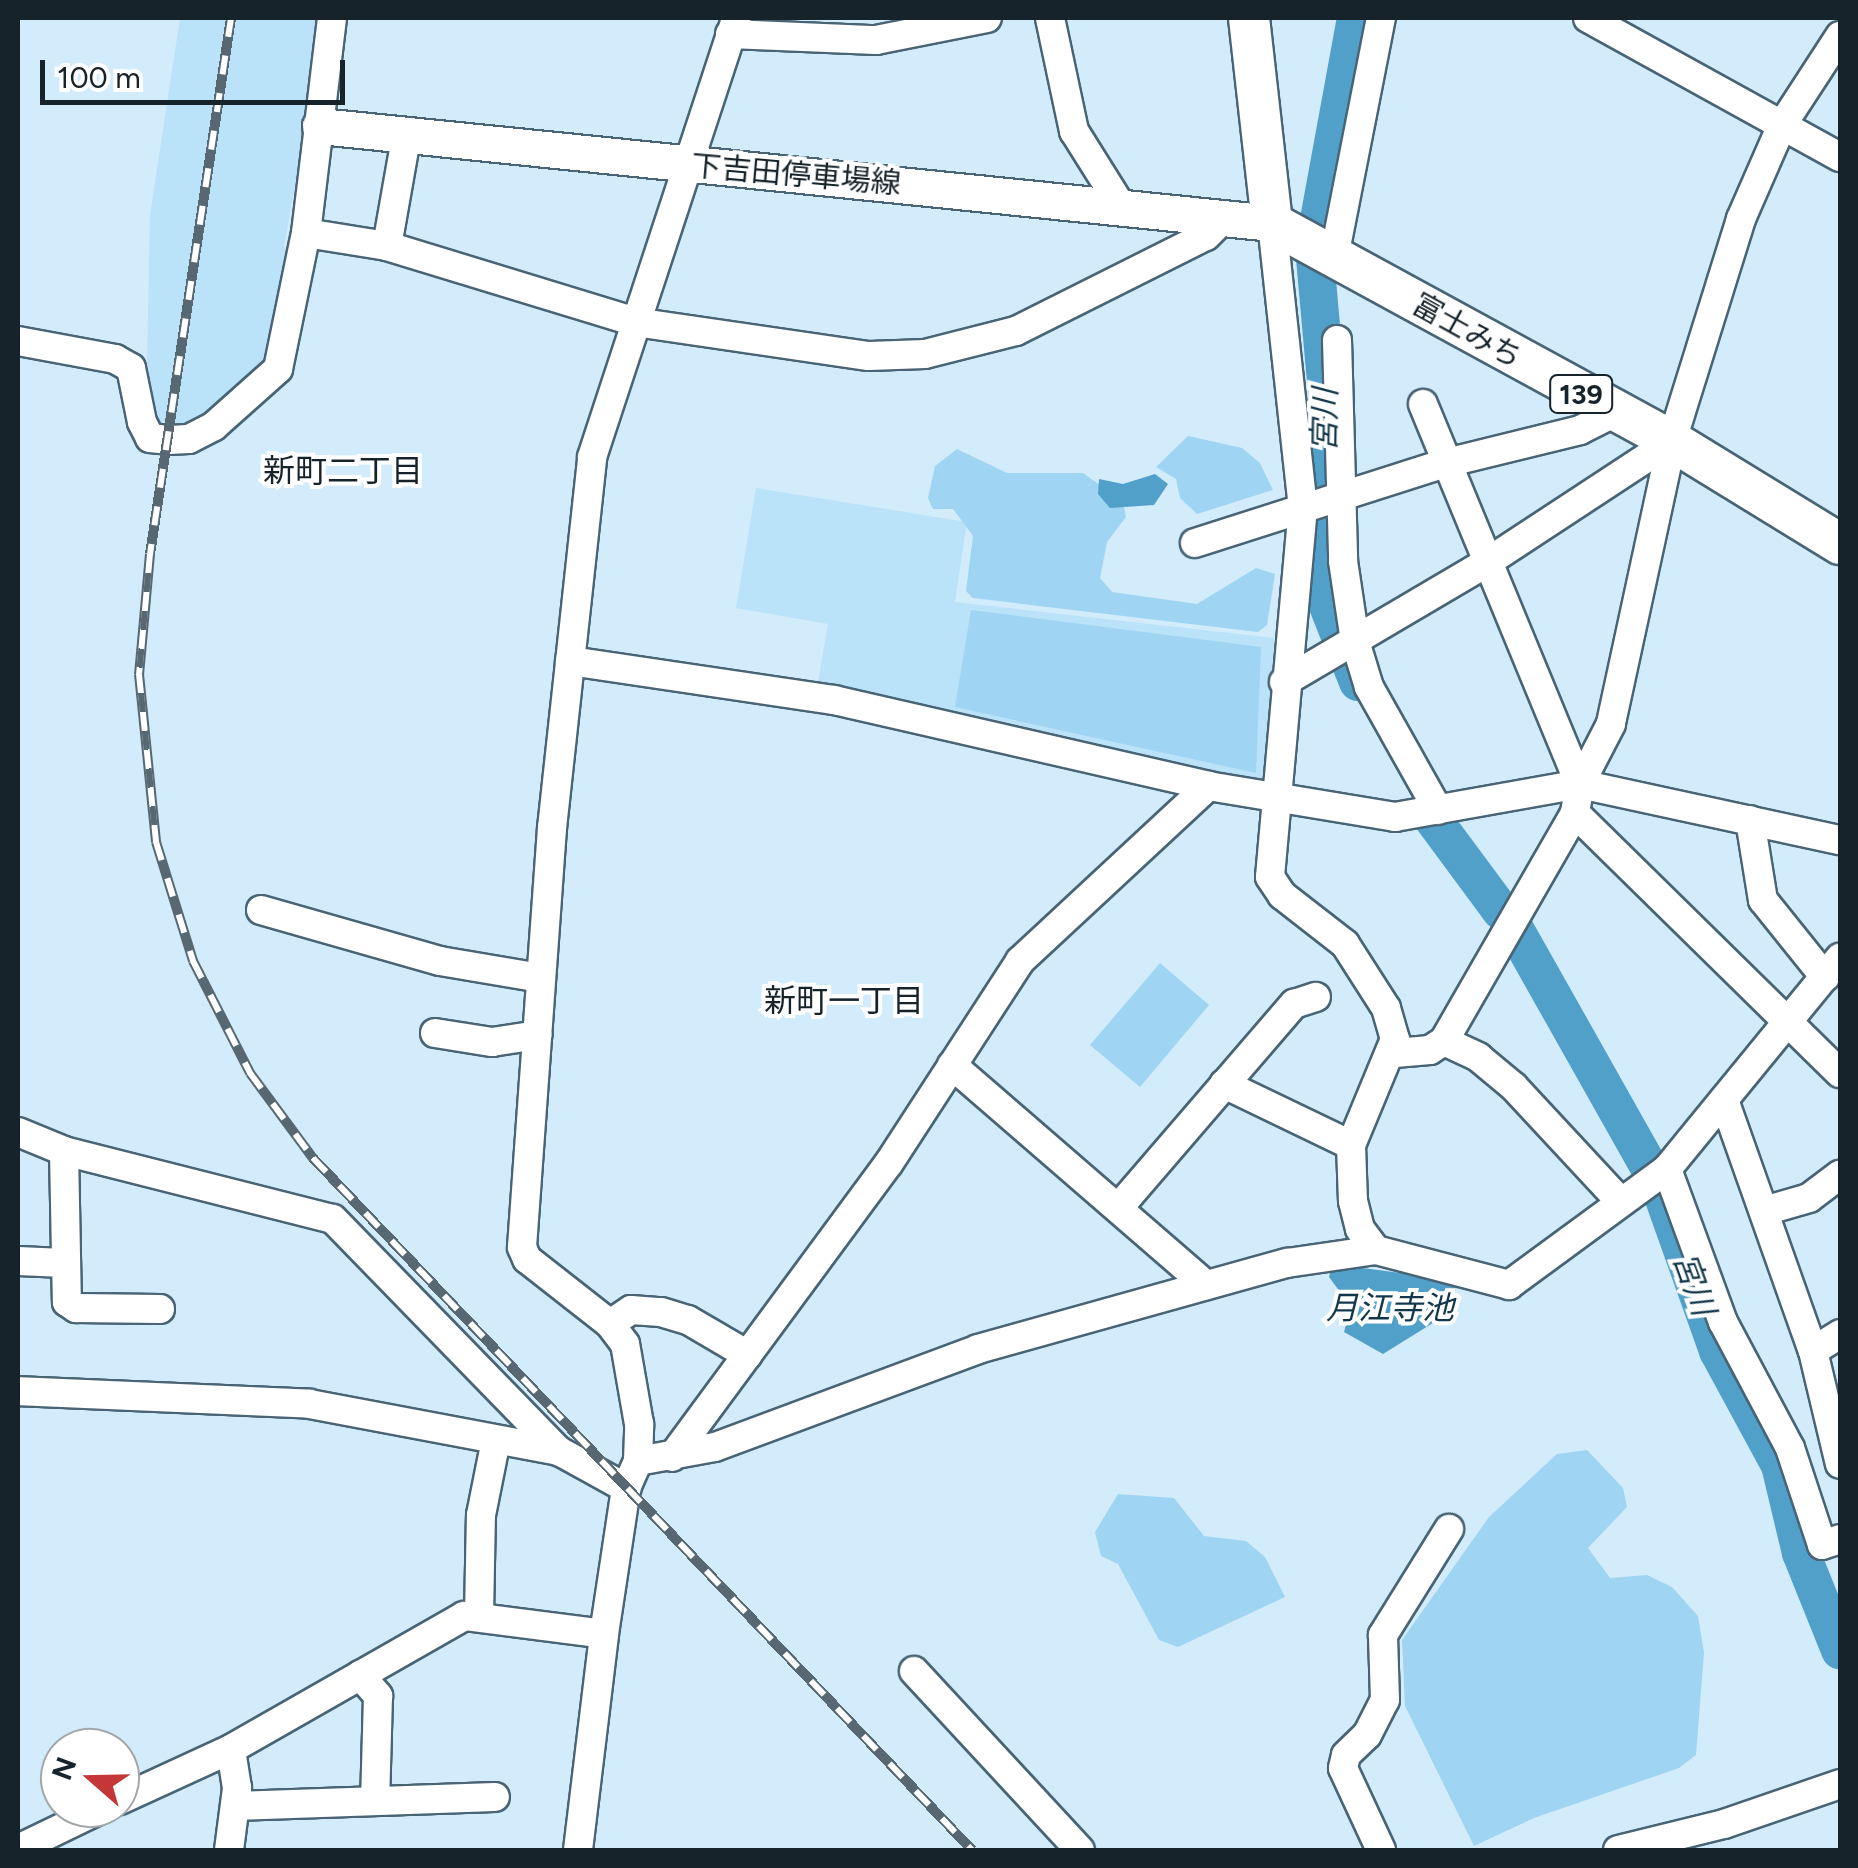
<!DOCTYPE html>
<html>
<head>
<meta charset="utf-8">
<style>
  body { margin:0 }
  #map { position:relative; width:1858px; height:1868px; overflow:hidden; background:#d3ecfc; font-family:Figtree,"Noto Sans JP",sans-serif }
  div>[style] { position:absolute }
  .built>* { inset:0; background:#bae2f9 }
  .green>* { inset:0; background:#9fd4f2 }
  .water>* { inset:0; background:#50a0ca }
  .river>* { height:38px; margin:-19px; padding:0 19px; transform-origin:19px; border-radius:19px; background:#50a0ca }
  .roads { filter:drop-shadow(2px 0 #486475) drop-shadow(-2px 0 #486475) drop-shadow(0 2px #486475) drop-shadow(0 -2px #486475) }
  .minor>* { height:28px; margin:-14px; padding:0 14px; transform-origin:14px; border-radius:14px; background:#fff }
  .major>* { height:35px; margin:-17.5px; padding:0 17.5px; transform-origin:17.5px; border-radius:17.5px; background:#fff }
  .highway>* { height:40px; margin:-20px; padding:0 20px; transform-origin:20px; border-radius:20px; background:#fff }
  .rail>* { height:10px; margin-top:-5px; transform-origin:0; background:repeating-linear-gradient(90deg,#fff 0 19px,#576872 0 38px); box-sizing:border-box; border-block:2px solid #576872 }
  span { translate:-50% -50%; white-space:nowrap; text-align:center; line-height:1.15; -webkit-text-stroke:8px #fff; paint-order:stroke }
  .shield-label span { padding:2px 8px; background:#fff; border:2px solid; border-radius:8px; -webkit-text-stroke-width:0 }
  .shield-label { font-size:28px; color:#17232a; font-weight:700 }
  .street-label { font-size:30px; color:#17232a }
  .water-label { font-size:32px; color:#13374a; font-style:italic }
  .neighbourhood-label { font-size:32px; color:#17232a }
  .frame { position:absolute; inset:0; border:20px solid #17232a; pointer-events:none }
  .north { position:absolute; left:40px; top:1728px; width:100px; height:100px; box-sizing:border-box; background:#fff; border:2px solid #a2a7aa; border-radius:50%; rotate:290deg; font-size:28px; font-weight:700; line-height:40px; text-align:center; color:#17232a }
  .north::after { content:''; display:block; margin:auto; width:35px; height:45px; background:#c53639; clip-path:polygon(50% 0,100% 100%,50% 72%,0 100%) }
  .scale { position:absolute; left:40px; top:60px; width:305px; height:45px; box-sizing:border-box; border:5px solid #17232a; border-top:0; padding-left:12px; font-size:30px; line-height:35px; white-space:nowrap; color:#17232a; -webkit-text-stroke:8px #fff; paint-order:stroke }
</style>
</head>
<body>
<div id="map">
  <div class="built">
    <i style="clip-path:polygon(180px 18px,324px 18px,284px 247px,291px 257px,271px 363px,190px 428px,159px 428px,147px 363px,150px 215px)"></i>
    <i style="clip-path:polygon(756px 488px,967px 522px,955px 602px,1274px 638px,1267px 776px,1257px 782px,817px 688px,828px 624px,736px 608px)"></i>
  </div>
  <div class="green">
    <i style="clip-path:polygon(1188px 436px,1242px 448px,1260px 463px,1273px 490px,1197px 514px,1180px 498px,1176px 479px,1156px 467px)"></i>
    <i style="clip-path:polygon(957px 449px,1007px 473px,1083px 473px,1104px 488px,1119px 484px,1126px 517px,1107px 542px,1100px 578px,1112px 592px,1197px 604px,1256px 568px,1275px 574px,1267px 625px,1258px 632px,973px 598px,966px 591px,973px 536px,953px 509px,933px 509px,928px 498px,935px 466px)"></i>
    <i style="clip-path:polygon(971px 610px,1261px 647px,1256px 773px,955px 707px)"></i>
    <i style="clip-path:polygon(1160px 963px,1209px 1005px,1140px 1087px,1090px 1045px)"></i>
    <i style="clip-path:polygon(1587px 1450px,1623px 1488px,1627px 1507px,1588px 1548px,1610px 1578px,1647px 1575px,1672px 1587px,1698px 1616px,1704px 1653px,1696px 1755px,1679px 1768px,1534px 1818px,1474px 1846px,1405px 1706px,1402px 1640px,1489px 1517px,1557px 1454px)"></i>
    <i style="clip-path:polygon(1118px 1494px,1174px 1498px,1204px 1536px,1246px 1541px,1265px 1557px,1285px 1597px,1178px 1647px,1159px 1640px,1118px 1564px,1101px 1556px,1095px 1532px)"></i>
  </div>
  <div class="water">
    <i style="clip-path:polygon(1155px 474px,1168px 484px,1154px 505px,1110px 508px,1098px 494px,1099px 479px,1123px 484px)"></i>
    <i style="clip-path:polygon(1332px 1264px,1454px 1280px,1457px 1287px,1441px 1318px,1383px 1354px,1344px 1332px,1351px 1307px,1329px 1277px)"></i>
  </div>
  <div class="river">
    <i style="left:1356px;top:18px;width:233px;rotate:100.4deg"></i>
    <i style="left:1314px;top:247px;width:146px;rotate:84.9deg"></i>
    <i style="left:1327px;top:392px;width:196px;rotate:91.8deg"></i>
    <i style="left:1321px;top:588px;width:101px;rotate:68.5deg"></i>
    <i style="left:1433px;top:819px;width:114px;rotate:53.5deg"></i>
    <i style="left:1516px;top:931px;width:291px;rotate:60.6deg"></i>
    <i style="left:1659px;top:1185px;width:176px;rotate:70.4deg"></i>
    <i style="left:1718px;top:1351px;width:130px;rotate:61.5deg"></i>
    <i style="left:1780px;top:1465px;width:90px;rotate:76.6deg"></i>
    <i style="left:1801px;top:1553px;width:105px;rotate:68.1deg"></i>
  </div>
  <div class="roads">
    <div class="minor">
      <i style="left:1050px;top:18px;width:116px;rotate:78deg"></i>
      <i style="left:1074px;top:131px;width:89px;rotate:57.9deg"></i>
      <i style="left:1588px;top:18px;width:288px;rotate:28.9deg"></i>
      <i style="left:730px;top:34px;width:146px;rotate:2.4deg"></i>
      <i style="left:876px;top:40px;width:113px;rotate:-11.2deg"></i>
      <i style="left:1840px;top:36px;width:106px;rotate:123.1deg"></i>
      <i style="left:1782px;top:125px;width:103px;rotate:113.6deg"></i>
      <i style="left:1741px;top:219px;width:232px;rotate:107.3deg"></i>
      <i style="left:1672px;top:441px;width:289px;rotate:102.2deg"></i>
      <i style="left:1611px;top:724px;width:68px;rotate:117.3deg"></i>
      <i style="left:1580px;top:784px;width:29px;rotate:100deg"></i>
      <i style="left:1575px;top:813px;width:371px;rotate:44.5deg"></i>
      <i style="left:1272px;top:223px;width:286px;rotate:83.8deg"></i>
      <i style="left:1303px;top:507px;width:371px;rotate:95.1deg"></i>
      <i style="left:1270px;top:877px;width:22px;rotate:56deg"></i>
      <i style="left:1282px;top:895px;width:80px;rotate:37.9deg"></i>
      <i style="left:1345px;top:944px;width:76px;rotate:57.4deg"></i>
      <i style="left:1386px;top:1008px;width:32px;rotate:74deg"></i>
      <i style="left:1395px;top:1039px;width:115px;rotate:112.5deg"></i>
      <i style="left:1351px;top:1145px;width:56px;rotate:88deg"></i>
      <i style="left:1353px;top:1201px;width:29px;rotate:76deg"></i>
      <i style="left:1360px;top:1229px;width:26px;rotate:53deg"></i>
      <i style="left:306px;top:233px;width:82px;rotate:9.1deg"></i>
      <i style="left:387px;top:246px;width:259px;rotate:17deg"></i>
      <i style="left:635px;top:322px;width:236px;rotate:8.3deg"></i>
      <i style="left:869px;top:356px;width:56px;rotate:-2deg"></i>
      <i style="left:925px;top:354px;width:94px;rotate:-14.2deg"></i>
      <i style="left:1016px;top:331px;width:212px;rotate:-26.6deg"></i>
      <i style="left:1206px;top:236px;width:23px;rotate:-45deg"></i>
      <i style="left:387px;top:246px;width:110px;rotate:-80deg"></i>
      <i style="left:1334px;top:257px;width:244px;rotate:-78.9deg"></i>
      <i style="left:1337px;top:340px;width:221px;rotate:88.4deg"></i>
      <i style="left:1343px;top:561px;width:81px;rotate:81.5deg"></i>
      <i style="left:1355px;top:641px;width:48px;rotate:73.1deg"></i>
      <i style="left:1369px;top:687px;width:141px;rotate:60.7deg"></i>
      <i style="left:18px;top:341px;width:99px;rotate:10.5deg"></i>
      <i style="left:115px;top:359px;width:18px;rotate:29deg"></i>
      <i style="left:131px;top:368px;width:55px;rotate:78.5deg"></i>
      <i style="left:142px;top:422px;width:18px;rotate:63deg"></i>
      <i style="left:150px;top:438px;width:18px;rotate:6deg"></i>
      <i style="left:168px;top:440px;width:21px;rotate:-3deg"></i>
      <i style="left:189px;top:439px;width:28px;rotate:-27deg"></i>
      <i style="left:214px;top:426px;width:86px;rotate:-41.7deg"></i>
      <i style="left:278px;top:369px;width:139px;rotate:-78.4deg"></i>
      <i style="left:306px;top:233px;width:217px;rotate:-83.1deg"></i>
      <i style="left:1423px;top:404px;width:411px;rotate:67.6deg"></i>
      <i style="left:1195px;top:543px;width:263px;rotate:-17.7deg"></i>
      <i style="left:1446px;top:463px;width:138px;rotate:-13.8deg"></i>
      <i style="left:1580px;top:430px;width:40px;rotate:-26.6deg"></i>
      <i style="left:570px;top:661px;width:267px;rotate:8.4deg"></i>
      <i style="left:834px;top:700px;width:384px;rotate:12.9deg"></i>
      <i style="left:1208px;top:786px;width:190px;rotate:9.4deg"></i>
      <i style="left:1395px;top:817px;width:188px;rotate:-10.1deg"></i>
      <i style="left:1580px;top:784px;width:266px;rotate:12.2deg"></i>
      <i style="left:1284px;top:682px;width:234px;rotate:-30.5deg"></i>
      <i style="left:1486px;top:563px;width:222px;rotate:-33.3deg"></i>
      <i style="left:1750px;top:820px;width:81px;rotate:80.8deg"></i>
      <i style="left:1763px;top:900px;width:99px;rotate:51.2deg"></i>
      <i style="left:261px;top:910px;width:186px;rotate:15.9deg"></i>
      <i style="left:440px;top:961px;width:102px;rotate:9.6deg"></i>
      <i style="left:435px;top:1033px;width:58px;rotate:9deg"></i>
      <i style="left:492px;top:1042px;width:46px;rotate:-8.8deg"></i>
      <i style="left:1444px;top:1041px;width:38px;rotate:25deg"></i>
      <i style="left:1478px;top:1057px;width:47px;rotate:39.8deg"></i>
      <i style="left:1514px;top:1087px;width:157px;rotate:47.1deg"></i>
      <i style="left:1395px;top:1053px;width:35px;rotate:-5deg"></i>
      <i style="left:1430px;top:1050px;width:17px;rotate:-33deg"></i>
      <i style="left:1444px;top:1041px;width:263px;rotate:-60.1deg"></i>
      <i style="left:952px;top:1065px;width:336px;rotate:40.9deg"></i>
      <i style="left:1224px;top:1084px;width:141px;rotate:25.7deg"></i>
      <i style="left:1724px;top:1100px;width:266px;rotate:70.5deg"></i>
      <i style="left:1813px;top:1351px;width:116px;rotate:76.6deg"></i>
      <i style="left:18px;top:1132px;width:50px;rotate:22.4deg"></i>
      <i style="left:64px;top:1151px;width:277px;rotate:14.2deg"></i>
      <i style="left:333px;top:1219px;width:324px;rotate:45.8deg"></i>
      <i style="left:559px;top:1451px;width:77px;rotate:28.9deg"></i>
      <i style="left:64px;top:1151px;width:151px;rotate:88.9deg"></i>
      <i style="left:67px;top:1302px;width:11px;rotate:34deg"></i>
      <i style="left:76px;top:1308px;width:84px;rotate:0.7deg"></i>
      <i style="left:1667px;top:1169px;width:163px;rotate:69.9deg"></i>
      <i style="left:1723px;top:1322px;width:143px;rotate:62deg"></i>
      <i style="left:1790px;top:1448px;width:102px;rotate:71.7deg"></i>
      <i style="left:1822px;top:1545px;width:19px;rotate:-18deg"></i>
      <i style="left:1120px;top:1206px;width:267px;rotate:-49.3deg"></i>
      <i style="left:1294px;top:1004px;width:23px;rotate:-18deg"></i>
      <i style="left:1764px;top:1211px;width:47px;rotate:-16.1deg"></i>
      <i style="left:1809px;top:1198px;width:39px;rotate:-37deg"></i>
      <i style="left:18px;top:1261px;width:46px;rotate:2.5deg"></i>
      <i style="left:610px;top:1324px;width:25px;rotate:-34deg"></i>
      <i style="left:631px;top:1310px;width:30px;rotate:4deg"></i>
      <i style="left:661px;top:1312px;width:28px;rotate:17deg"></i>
      <i style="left:688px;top:1320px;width:69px;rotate:30.3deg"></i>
      <i style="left:1813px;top:1351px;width:32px;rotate:-32deg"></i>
      <i style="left:18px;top:1391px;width:292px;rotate:2.5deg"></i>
      <i style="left:310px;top:1404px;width:253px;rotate:10.7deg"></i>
      <i style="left:672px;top:1457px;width:365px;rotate:-53.6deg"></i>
      <i style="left:889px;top:1163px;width:241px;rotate:-57deg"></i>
      <i style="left:1020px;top:961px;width:257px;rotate:-42.9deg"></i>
      <i style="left:638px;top:1461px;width:78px;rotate:-10.3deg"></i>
      <i style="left:715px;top:1447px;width:281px;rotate:-20.4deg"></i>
      <i style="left:978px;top:1349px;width:321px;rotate:-15.6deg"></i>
      <i style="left:1287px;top:1263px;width:90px;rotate:-8.3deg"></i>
      <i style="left:1376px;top:1250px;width:138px;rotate:14.7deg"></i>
      <i style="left:1509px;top:1285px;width:196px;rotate:-36.3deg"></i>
      <i style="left:1667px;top:1169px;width:273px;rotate:-50.7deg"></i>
      <i style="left:479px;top:1616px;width:101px;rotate:-88.9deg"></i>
      <i style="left:481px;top:1515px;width:76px;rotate:-78.7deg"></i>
      <i style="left:914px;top:1671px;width:244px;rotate:47.2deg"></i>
      <i style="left:360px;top:1675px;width:28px;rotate:49deg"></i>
      <i style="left:378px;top:1696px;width:105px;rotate:91.6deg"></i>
      <i style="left:120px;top:1800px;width:122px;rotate:-24.7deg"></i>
      <i style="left:231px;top:1749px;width:268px;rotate:-29.7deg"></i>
      <i style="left:464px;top:1616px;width:141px;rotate:7.3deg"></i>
      <i style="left:235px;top:1806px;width:260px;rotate:-2deg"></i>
      <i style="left:18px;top:1849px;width:94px;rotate:-25.8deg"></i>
      <i style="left:229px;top:1850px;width:63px;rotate:-82.6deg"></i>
      <i style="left:237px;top:1788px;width:39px;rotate:-99deg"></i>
      <i style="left:578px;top:1850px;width:218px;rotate:-83.1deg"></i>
      <i style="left:604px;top:1634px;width:148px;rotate:-81.4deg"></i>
      <i style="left:626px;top:1488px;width:30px;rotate:-66deg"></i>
      <i style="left:638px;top:1461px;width:37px;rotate:-88deg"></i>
      <i style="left:639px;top:1424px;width:81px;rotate:-99.9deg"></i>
      <i style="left:625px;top:1344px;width:25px;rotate:-127deg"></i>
      <i style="left:610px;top:1324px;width:105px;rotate:-141.9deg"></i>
      <i style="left:527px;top:1259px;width:13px;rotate:-113deg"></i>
      <i style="left:522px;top:1247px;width:420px;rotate:-85.9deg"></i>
      <i style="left:552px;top:828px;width:373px;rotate:-83.8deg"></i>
      <i style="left:592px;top:457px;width:462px;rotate:-71.8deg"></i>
      <i style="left:1381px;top:1850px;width:90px;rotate:-114.9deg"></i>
      <i style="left:1343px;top:1768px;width:13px;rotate:-77deg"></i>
      <i style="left:1346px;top:1755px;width:29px;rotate:-44deg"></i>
      <i style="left:1367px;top:1735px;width:39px;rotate:-63deg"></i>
      <i style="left:1385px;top:1700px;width:65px;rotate:-91.8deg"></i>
      <i style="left:1383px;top:1635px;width:125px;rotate:-58.1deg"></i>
      <i style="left:1618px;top:1850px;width:109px;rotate:-13.8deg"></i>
      <i style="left:1724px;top:1824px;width:123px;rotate:-19deg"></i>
    </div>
    <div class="major">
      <i style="left:320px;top:126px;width:957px;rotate:5.82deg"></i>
    </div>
    <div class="highway">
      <i style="left:1249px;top:18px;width:206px;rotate:83.6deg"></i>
      <i style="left:1272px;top:223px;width:456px;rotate:28.6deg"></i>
      <i style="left:1672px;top:441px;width:197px;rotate:31.5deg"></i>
    </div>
  </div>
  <div class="rail">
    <i style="left:231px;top:18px;width:542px;rotate:98.59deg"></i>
    <i style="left:150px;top:554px;width:121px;rotate:95.2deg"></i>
    <i style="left:139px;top:674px;width:169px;rotate:84.2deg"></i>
    <i style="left:156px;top:842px;width:125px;rotate:72.7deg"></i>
    <i style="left:193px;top:961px;width:126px;rotate:63deg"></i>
    <i style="left:250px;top:1073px;width:106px;rotate:53.5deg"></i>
    <i style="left:313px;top:1158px;width:956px;rotate:46.4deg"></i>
  </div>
  <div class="shield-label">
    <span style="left:1581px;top:394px">139</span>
  </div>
  <div class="street-label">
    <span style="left:796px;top:175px;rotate:5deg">下吉田停車場線</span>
    <span style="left:1467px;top:331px;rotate:29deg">富士みち</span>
  </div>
  <div class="water-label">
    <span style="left:1325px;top:420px;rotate:-89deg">宮川</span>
    <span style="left:1694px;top:1284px;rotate:70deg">宮川</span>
    <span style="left:1390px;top:1308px">月江寺池</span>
  </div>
  <div class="neighbourhood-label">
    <span style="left:343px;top:471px">新町二丁目</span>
    <span style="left:844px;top:1001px">新町一丁目</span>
  </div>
  <div class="frame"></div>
  <div class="north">N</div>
  <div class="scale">100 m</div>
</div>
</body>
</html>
